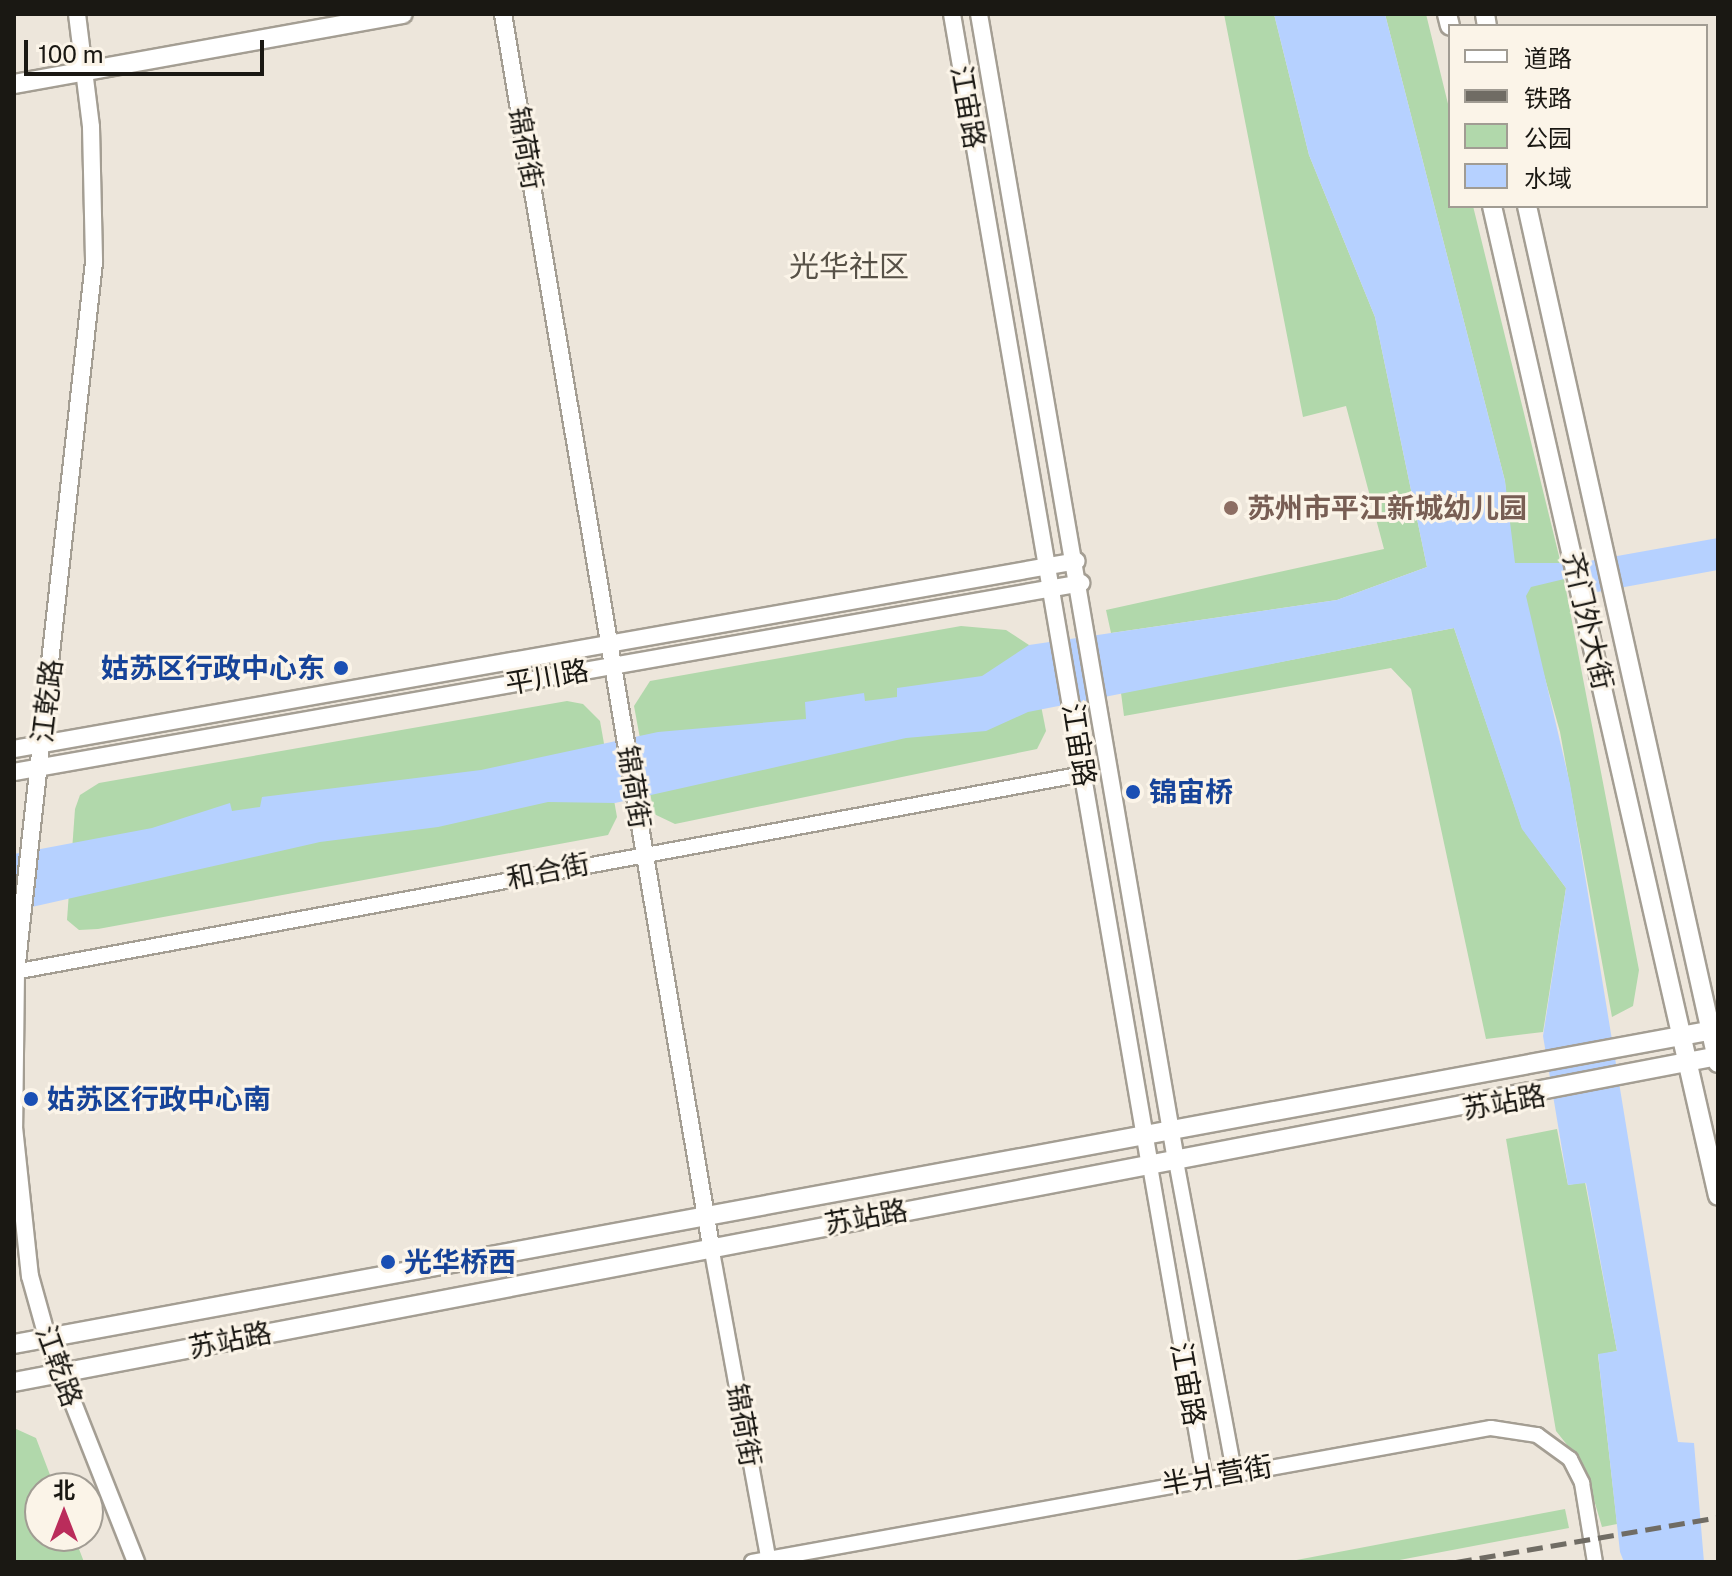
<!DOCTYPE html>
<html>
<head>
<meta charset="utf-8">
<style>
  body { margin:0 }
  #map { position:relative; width:1732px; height:1576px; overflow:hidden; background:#ede6db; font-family:"Public Sans","Noto Sans SC",sans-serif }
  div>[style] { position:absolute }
  .green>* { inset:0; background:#b1d8ab }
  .water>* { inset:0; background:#b6d1ff }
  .roads { filter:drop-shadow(2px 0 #a49e93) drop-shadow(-2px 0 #a49e93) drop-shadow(0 2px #a49e93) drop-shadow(0 -2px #a49e93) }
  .minor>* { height:14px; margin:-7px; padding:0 7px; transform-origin:7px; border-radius:7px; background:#fff }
  .tertiary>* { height:16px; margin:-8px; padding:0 8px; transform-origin:8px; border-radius:8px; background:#fff }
  .secondary>* { height:18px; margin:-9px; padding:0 9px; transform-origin:9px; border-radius:9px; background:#fff }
  .rail>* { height:5px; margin-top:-2.5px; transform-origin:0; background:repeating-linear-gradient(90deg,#706c64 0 16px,transparent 0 24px) }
  .dots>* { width:22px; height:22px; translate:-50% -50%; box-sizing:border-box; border:4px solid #fbf4e8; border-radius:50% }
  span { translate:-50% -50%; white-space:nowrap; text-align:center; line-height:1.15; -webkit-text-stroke:6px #fbf4e8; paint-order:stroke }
  .street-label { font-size:28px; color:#1a1813 }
  .education-label { font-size:28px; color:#785e54; font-weight:700 }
  .left { translate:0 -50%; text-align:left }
  .transit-label { font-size:28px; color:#164399; font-weight:700 }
  .right { translate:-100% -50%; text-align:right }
  .neighbourhood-label { font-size:30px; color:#575147 }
  .frame { position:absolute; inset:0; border:16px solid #1a1813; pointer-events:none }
  .legend { position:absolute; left:1448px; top:24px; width:260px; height:184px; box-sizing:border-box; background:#fbf4e8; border:2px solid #a19c93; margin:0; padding:10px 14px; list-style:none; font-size:24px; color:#1a1813 }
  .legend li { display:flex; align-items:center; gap:16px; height:40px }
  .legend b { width:40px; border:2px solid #a19c93 }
  .north { position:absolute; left:24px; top:1472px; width:80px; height:80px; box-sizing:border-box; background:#fbf4e8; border:2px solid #a19c93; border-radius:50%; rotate:0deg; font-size:22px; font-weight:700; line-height:32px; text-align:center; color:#1a1813 }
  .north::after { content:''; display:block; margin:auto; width:28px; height:36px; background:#ba2c5b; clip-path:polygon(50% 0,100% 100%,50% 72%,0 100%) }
  .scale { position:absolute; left:24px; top:40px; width:240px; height:36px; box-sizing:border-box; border:4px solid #1a1813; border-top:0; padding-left:10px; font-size:24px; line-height:28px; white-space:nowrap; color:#1a1813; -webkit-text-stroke:6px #fbf4e8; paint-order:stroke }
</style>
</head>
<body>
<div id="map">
  <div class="green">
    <i style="clip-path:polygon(1224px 14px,1274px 14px,1309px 155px,1375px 317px,1427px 567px,1337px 600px,1111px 633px,1106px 610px,1384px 549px,1346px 406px,1303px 417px)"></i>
    <i style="clip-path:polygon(1385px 14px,1426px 14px,1450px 112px,1450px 206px,1473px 206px,1561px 564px,1639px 970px,1633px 1006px,1612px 1017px,1560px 732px,1511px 557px,1505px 481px)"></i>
    <i style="clip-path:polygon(961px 626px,1006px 630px,1029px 645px,1046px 731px,1037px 749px,675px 824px,654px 814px,634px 706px,650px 681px)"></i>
    <i style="clip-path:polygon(1454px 628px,1522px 828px,1566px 888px,1543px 1032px,1486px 1039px,1411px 689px,1391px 668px,1124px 716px,1121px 693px)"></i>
    <i style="clip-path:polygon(567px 701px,583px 704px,600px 721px,617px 817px,608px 835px,98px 929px,79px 930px,67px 920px,75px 809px,80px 795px,99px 783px)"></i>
    <i style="clip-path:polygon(1557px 1129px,1568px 1185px,1585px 1182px,1617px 1351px,1598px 1355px,1617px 1524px,1602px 1527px,1584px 1466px,1556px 1431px,1506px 1139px)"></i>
    <i style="clip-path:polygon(14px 1428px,36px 1438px,55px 1488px,40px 1488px,40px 1536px,74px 1536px,84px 1562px,14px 1562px)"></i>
    <i style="clip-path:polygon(1565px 1509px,1569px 1528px,1389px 1562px,1286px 1562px)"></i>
  </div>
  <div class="water">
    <i style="clip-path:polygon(1274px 14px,1385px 14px,1505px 481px,1515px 563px,1578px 563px,1718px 538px,1718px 570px,1586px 594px,1581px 575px,1531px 587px,1526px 596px,1570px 784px,1678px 1442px,1694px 1443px,1704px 1562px,1624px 1562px,1620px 1552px,1598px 1354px,1617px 1351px,1586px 1183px,1568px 1185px,1543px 1036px,1566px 888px,1522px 829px,1454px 628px,1028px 712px,986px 731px,906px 738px,615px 803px,548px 802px,438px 827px,320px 842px,14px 911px,14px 854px,152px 828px,230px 803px,232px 811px,260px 807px,262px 797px,481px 770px,658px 732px,806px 719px,805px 702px,864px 693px,865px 701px,897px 697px,897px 688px,982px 676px,1029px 645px,1337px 600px,1427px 567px,1375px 317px,1309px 155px)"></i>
  </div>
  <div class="roads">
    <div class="minor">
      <i style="left:14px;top:972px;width:1087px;rotate:-10.49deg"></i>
      <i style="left:1176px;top:1161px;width:315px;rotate:79.4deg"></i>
      <i style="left:1150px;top:1166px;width:316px;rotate:80.1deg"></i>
      <i style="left:711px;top:1246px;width:317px;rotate:79.6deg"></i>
      <i style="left:752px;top:1562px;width:751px;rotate:-10.28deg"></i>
      <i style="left:1491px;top:1428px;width:47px;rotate:8.7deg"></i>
      <i style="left:1537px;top:1435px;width:41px;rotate:36deg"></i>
      <i style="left:1570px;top:1459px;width:27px;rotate:63deg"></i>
      <i style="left:1582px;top:1483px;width:80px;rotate:80.7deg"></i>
    </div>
    <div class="tertiary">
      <i style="left:77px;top:14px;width:114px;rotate:82.9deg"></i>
      <i style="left:91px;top:127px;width:135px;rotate:88.7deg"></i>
      <i style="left:94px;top:262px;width:714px;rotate:96.27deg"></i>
      <i style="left:16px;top:972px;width:155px;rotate:90.7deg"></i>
      <i style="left:14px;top:1127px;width:150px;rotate:83.9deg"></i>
      <i style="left:30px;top:1276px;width:63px;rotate:74.4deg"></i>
      <i style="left:47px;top:1337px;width:242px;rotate:68.4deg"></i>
      <i style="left:503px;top:14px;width:1249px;rotate:80.42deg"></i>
      <i style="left:952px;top:14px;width:1169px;rotate:80.25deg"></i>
      <i style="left:979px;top:14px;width:1164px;rotate:80.25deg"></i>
      <i style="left:14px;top:749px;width:1079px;rotate:-10.03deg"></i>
      <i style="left:14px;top:772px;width:1084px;rotate:-10.04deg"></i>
    </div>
    <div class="secondary">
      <i style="left:1447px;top:14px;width:12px;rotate:76deg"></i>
      <i style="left:1485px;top:14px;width:12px;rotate:81deg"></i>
      <i style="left:14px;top:84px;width:395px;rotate:-10.2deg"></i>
      <i style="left:1492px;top:206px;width:1015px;rotate:77.14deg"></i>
      <i style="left:1527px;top:206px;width:878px;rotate:77.44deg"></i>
      <i style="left:14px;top:1344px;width:1733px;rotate:-10.47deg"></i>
      <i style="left:14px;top:1382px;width:1735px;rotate:-10.83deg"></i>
    </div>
  </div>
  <div class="rail">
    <i style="left:1456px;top:1562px;width:266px;rotate:-9.7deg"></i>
  </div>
  <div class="dots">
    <i style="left:1231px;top:508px;background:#8d6e63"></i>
    <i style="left:341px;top:668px;background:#1a4fb4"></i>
    <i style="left:1133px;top:792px;background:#1a4fb4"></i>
    <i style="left:31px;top:1099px;background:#1a4fb4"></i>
    <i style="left:388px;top:1262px;background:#1a4fb4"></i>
  </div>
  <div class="street-label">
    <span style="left:968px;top:107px;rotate:80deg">江宙路</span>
    <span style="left:526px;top:148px;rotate:80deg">锦荷街</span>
    <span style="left:1588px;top:621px;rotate:77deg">齐门外大街</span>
    <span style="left:547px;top:677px;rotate:-10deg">平川路</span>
    <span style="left:47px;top:701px;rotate:-83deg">江乾路</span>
    <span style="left:1079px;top:745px;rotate:81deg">江宙路</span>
    <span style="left:634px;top:787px;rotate:81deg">锦荷街</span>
    <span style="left:548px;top:871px;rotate:-11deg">和合街</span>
    <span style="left:1504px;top:1102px;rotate:-10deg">苏站路</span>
    <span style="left:866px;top:1217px;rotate:-10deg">苏站路</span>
    <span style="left:230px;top:1340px;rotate:-11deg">苏站路</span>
    <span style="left:59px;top:1366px;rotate:70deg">江乾路</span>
    <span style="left:1188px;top:1384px;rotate:80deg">江宙路</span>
    <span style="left:744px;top:1425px;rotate:80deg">锦荷街</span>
    <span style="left:1217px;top:1475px;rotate:-10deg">半爿营街</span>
  </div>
  <div class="education-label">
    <span class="left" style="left:1247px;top:508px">苏州市平江新城幼儿园</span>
  </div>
  <div class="transit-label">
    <span class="right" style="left:325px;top:668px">姑苏区行政中心东</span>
    <span class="left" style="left:1149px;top:792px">锦宙桥</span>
    <span class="left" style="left:47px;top:1099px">姑苏区行政中心南</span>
    <span class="left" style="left:404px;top:1262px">光华桥西</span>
  </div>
  <div class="neighbourhood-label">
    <span style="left:849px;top:266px">光华社区</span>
  </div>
  <div class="frame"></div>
  <ul class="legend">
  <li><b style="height:10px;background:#fff"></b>道路</li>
  <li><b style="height:10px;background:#706c64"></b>铁路</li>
  <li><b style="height:22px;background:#b1d8ab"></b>公园</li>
  <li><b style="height:22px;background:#b6d1ff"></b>水域</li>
  </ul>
  <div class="north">北</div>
  <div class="scale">100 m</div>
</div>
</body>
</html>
